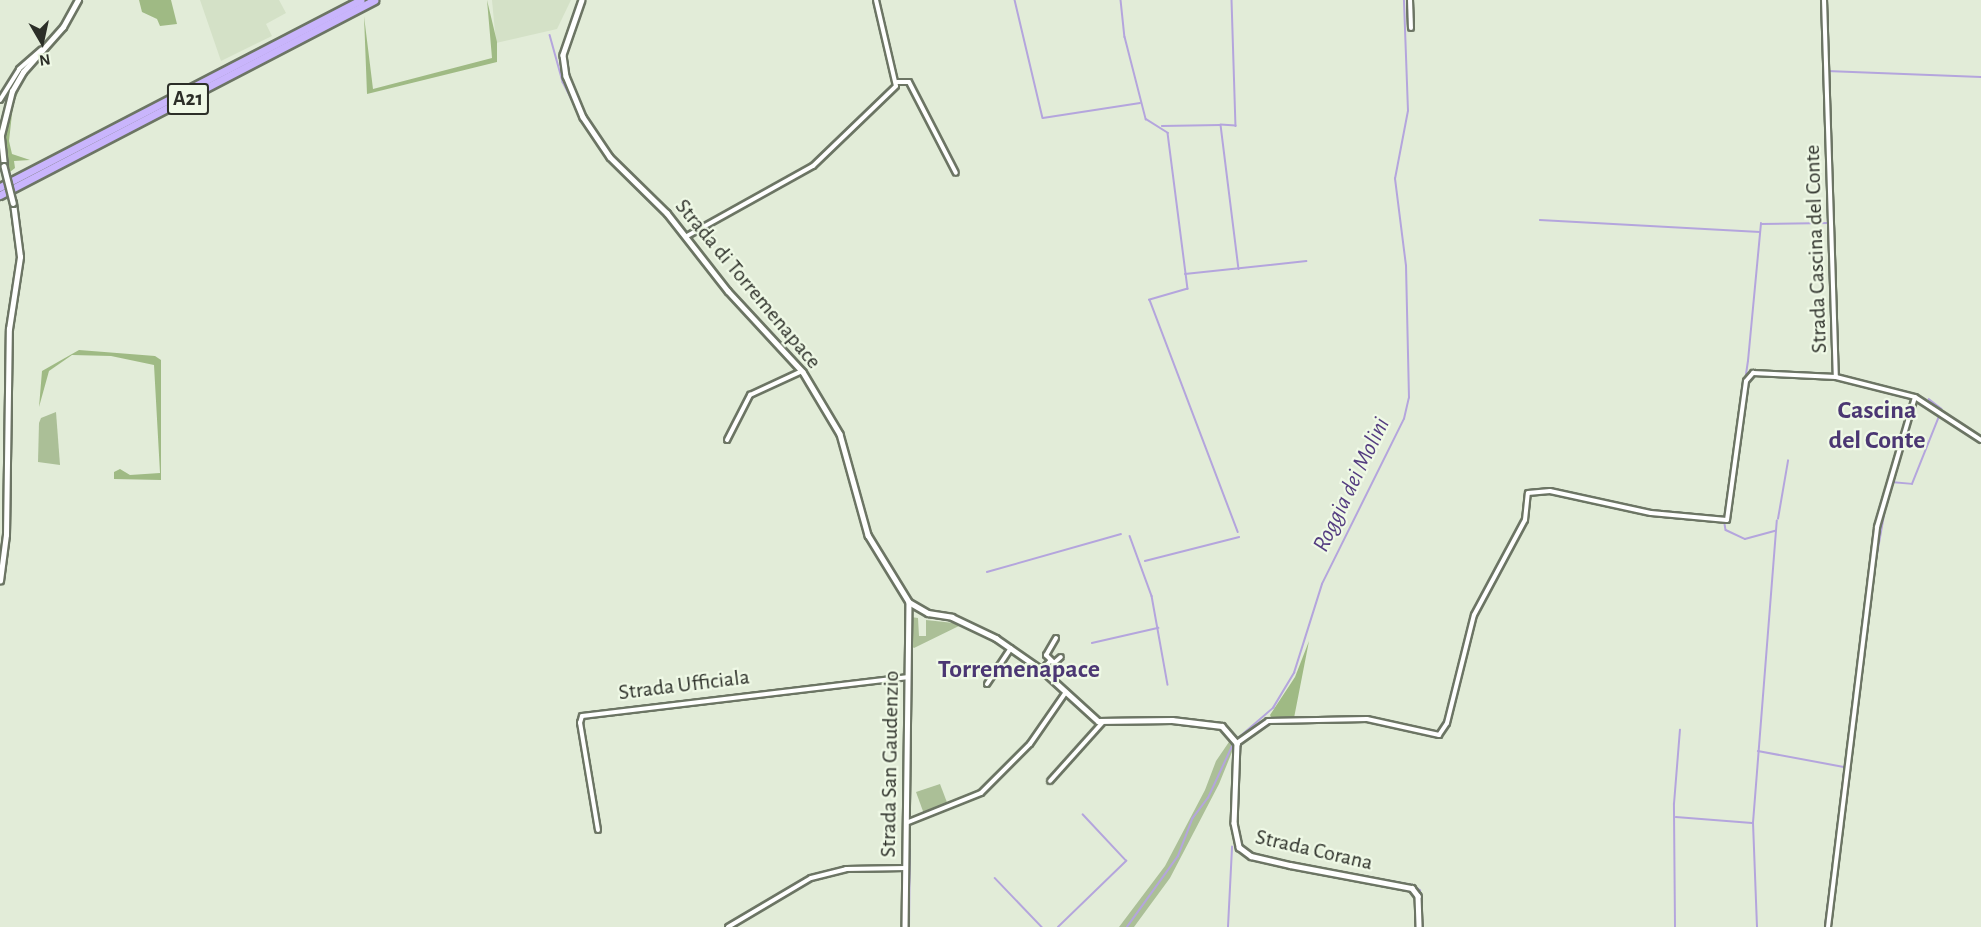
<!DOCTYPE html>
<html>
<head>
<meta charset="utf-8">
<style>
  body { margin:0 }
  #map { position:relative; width:1981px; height:927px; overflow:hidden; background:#e2ecd8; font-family:"Alegreya Sans",sans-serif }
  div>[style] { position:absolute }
  .built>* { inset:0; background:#d4e1c7 }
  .green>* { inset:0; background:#abbf97 }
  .forest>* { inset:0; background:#9fba84 }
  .stream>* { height:1.5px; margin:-0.75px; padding:0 0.75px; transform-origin:0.75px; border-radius:0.75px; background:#b4a5dd }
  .roads { filter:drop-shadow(2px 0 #6c7564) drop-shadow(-2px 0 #6c7564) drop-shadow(0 2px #6c7564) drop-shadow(0 -2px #6c7564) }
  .minor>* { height:4px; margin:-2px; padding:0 2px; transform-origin:2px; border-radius:2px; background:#fff }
  .tertiary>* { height:4.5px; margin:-2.25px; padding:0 2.25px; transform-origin:2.25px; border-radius:2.25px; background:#fff }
  .motorway>* { height:7px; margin:-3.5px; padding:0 3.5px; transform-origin:3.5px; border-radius:3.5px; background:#c9b5fc }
  .bridges { filter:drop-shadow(2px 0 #6c7564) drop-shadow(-2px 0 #6c7564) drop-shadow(0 2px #6c7564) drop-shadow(0 -2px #6c7564) }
  .tertiary-bridge>* { height:4.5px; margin:-2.25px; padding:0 2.25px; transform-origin:2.25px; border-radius:2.25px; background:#fff }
  span { translate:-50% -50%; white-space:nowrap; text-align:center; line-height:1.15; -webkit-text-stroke:4.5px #eff9e6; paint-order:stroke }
  .shield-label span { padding:2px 4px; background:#eff9e6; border:2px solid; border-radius:4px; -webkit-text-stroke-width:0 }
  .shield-label { font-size:21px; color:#2c2f28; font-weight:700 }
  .street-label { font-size:22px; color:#2c2f28 }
  .water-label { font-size:24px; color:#543d80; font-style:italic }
  .quarter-label { font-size:26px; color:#4b3773; font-weight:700 }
  .north { position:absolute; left:12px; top:12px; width:60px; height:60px; -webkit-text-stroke:4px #eff9e6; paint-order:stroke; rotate:171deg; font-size:16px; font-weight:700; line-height:24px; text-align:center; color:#2c2f28 }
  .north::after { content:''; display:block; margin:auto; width:21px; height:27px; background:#2c2f28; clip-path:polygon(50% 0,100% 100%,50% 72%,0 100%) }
</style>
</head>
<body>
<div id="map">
  <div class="built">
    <i style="clip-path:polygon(200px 0,279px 0,286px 13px,266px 24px,272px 36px,221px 61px)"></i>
    <i style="clip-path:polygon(492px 0,571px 0,557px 29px,496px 43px)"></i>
  </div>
  <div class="green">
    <i style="clip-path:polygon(56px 412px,60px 465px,38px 462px,39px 423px,41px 418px)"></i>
    <i style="clip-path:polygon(911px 617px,918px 618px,919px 636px,926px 636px,926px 620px,963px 624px,914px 648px,910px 645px)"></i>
    <i style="clip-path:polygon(1231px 739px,1234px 747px,1219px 784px,1170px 878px,1134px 927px,1119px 927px,1165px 866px,1205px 790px,1216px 761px)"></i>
    <i style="clip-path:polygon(940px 784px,948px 805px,924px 814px,916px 792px)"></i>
  </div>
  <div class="forest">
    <i style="clip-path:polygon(139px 0,171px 0,177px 24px,160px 26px,157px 19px,142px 12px)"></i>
    <i style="clip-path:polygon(487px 0,497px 42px,497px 62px,367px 94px,364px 16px,373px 89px,492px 58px)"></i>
    <i style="clip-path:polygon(25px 75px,13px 105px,9px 141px,12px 154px,30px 160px,14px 161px,15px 168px,10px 172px,4px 143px,5px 121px)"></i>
    <i style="clip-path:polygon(79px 350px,155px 356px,161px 360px,161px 480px,114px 479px,114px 472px,120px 469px,130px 475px,160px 473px,154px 365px,111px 356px,72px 355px,49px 371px,39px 407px,42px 371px)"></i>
    <i style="clip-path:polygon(1309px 641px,1294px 718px,1272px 719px,1270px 715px,1295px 677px)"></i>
  </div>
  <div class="stream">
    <i style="left:1015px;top:0;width:121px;rotate:76.7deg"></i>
    <i style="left:1043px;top:118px;width:98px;rotate:-8.8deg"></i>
    <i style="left:1121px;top:0;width:37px;rotate:84deg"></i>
    <i style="left:1125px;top:37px;width:85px;rotate:75.6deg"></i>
    <i style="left:1146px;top:119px;width:26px;rotate:32deg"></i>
    <i style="left:1168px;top:133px;width:157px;rotate:82.7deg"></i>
    <i style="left:1188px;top:289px;width:40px;rotate:164deg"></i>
    <i style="left:1150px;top:300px;width:248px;rotate:69.2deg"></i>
    <i style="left:1232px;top:0;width:126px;rotate:88.2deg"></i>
    <i style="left:1236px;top:126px;width:15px;rotate:-176deg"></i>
    <i style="left:1221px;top:125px;width:145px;rotate:82.9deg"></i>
    <i style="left:1827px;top:0;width:71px;rotate:90deg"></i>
    <i style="left:1827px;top:71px;width:154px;rotate:2.2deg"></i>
    <i style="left:550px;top:35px;width:49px;rotate:74.5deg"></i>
    <i style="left:563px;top:82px;width:35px;rotate:63deg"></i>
    <i style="left:1824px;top:72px;width:150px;rotate:88.1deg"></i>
    <i style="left:583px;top:120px;width:56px;rotate:55.2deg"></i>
    <i style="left:1162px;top:126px;width:58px;rotate:-1deg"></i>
    <i style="left:619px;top:170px;width:3px;rotate:45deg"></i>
    <i style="left:630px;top:182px;width:11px;rotate:45deg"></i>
    <i style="left:642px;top:194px;width:46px;rotate:44.1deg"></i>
    <i style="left:1540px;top:220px;width:220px;rotate:3.1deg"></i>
    <i style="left:1185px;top:274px;width:122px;rotate:-6.1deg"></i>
    <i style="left:1929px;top:399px;width:16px;rotate:38deg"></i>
    <i style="left:1732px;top:468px;width:108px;rotate:-81.5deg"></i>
    <i style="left:1748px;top:361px;width:138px;rotate:-84.6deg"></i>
    <i style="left:1761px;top:224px;width:68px;rotate:-0.8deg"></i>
    <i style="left:1829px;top:223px;width:14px;rotate:86deg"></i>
    <i style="left:1891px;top:482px;width:21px;rotate:5deg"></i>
    <i style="left:1912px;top:484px;width:75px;rotate:-68.2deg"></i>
    <i style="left:1778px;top:519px;width:59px;rotate:-80.2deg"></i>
    <i style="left:1725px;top:524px;width:6px;rotate:81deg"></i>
    <i style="left:1726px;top:530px;width:21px;rotate:25deg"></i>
    <i style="left:1745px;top:539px;width:31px;rotate:-15deg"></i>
    <i style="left:1130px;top:536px;width:64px;rotate:69.9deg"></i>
    <i style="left:1152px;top:596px;width:90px;rotate:79.8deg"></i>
    <i style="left:1145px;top:561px;width:97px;rotate:-14.3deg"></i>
    <i style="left:987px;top:572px;width:139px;rotate:-15.8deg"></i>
    <i style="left:1871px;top:588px;width:85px;rotate:-79.9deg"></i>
    <i style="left:1866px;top:634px;width:23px;rotate:-83deg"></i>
    <i style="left:1092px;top:643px;width:68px;rotate:-12.8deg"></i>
    <i style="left:1237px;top:739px;width:48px;rotate:-40.7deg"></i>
    <i style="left:1273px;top:708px;width:41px;rotate:-59deg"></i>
    <i style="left:1294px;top:673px;width:93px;rotate:-72.5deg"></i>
    <i style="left:1322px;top:584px;width:184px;rotate:-63.6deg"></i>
    <i style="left:1404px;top:419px;width:22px;rotate:-77deg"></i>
    <i style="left:1409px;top:398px;width:132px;rotate:-91.3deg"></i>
    <i style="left:1406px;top:266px;width:88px;rotate:-97.2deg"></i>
    <i style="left:1395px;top:179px;width:69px;rotate:-79.2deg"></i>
    <i style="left:1408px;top:111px;width:111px;rotate:-92.1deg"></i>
    <i style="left:1758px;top:751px;width:87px;rotate:10.5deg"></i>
    <i style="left:1676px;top:817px;width:76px;rotate:4.5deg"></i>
    <i style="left:1250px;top:852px;width:19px;rotate:18deg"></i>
    <i style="left:1341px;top:872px;width:73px;rotate:10.2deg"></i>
    <i style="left:1413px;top:885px;width:9px;rotate:36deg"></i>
    <i style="left:1420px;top:890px;width:37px;rotate:85deg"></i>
    <i style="left:995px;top:878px;width:68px;rotate:46.2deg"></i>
    <i style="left:909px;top:927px;width:77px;rotate:-89.3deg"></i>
    <i style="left:1058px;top:927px;width:95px;rotate:-44.1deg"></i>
    <i style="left:1126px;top:861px;width:63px;rotate:-133.1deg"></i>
    <i style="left:1127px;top:927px;width:87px;rotate:-54.3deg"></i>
    <i style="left:1178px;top:856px;width:40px;rotate:-69deg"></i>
    <i style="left:1192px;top:819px;width:26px;rotate:-53deg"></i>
    <i style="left:1208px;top:798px;width:62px;rotate:-65.1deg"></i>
    <i style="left:1228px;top:927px;width:80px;rotate:-87.1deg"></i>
    <i style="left:1675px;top:927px;width:123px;rotate:-90.5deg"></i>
    <i style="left:1674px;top:804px;width:74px;rotate:-85.4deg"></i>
    <i style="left:1757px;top:927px;width:104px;rotate:-92.2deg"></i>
    <i style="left:1753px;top:823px;width:303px;rotate:-85.5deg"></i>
    <i style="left:1825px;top:927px;width:387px;rotate:-82.9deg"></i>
  </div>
  <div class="roads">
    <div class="minor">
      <i style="left:1410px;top:0;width:28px;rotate:88deg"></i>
      <i style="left:1824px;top:0;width:377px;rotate:88.2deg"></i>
      <i style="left:897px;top:82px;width:12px"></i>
      <i style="left:909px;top:82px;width:102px;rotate:62.7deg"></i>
      <i style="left:0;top:100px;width:36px;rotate:-58deg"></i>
      <i style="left:19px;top:69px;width:30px;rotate:-41deg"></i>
      <i style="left:687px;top:236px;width:144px;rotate:-29.1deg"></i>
      <i style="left:813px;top:166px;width:115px;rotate:-43.9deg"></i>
      <i style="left:896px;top:86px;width:88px;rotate:-103.1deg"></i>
      <i style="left:727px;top:440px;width:51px;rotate:-62.9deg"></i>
      <i style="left:750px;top:395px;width:57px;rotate:-24.8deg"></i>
      <i style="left:1056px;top:638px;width:20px;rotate:120deg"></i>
      <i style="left:1046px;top:655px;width:11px;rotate:45deg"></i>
      <i style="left:1054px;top:663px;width:9px;rotate:-41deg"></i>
      <i style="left:1042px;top:670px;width:13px;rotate:-48deg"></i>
      <i style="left:987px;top:684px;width:43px;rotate:-56.3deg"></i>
      <i style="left:1237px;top:743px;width:38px;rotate:-35deg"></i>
      <i style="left:1268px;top:721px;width:99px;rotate:-1.2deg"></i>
      <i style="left:1367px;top:719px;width:74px;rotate:12.5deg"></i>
      <i style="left:1439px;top:735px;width:14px;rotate:-56deg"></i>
      <i style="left:1447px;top:723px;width:111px;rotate:-76deg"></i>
      <i style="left:1474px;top:615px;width:108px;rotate:-61.8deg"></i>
      <i style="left:1525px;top:520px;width:27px;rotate:-84deg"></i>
      <i style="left:1528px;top:493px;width:22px;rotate:-5deg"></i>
      <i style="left:1550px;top:491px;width:103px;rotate:12.3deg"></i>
      <i style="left:1651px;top:513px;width:76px;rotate:5.3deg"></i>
      <i style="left:1727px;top:520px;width:140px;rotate:-82.2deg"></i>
      <i style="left:1746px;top:381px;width:11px;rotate:-49deg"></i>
      <i style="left:1753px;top:373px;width:83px;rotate:2.8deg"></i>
      <i style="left:1836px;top:377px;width:81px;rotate:14.2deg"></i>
      <i style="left:1915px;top:397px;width:79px;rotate:33.1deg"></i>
      <i style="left:1050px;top:781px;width:79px;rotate:-48.1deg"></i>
      <i style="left:906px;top:823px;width:81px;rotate:-21.8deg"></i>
      <i style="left:981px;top:793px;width:69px;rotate:-45deg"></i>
      <i style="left:1030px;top:744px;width:63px;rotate:-55.3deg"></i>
      <i style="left:598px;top:830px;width:109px;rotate:-99.5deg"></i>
      <i style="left:580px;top:723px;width:7px;rotate:-74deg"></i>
      <i style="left:582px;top:716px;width:327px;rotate:-6.8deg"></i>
      <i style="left:728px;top:927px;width:96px;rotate:-30.6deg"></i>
      <i style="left:811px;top:878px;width:36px;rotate:-14deg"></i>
      <i style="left:846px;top:869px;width:60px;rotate:-1deg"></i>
      <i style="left:1828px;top:927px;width:403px;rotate:-83deg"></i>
      <i style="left:1877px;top:527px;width:135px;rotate:-73.7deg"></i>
    </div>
    <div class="tertiary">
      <i style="left:582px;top:0;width:58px;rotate:109.1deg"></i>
      <i style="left:563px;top:55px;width:21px;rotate:82deg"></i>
      <i style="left:566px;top:76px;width:44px;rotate:67.5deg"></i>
      <i style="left:583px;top:117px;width:48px;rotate:56deg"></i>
      <i style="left:610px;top:157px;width:80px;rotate:44.5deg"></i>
      <i style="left:667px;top:213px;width:99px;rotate:52deg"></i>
      <i style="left:728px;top:291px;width:110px;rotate:47.2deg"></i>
      <i style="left:803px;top:372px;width:72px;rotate:59.2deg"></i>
      <i style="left:840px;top:434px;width:105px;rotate:74.5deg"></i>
      <i style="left:868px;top:535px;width:79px;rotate:58.5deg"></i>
      <i style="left:909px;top:602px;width:325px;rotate:90.7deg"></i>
      <i style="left:4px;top:166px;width:31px;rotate:-96deg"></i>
      <i style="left:1px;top:135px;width:45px;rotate:-76deg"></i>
      <i style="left:12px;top:91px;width:22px;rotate:-60deg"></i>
      <i style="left:23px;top:72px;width:60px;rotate:-48.4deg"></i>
      <i style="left:63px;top:27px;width:31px;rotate:-61deg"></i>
      <i style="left:0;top:581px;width:46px;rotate:-82.6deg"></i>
      <i style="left:6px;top:535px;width:206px;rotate:-89.2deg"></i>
      <i style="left:9px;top:329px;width:73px;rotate:-81.3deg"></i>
      <i style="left:20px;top:257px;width:54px;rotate:-97.4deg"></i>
      <i style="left:909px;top:602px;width:22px;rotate:30deg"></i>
      <i style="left:928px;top:613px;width:24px;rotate:9deg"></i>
      <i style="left:952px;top:617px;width:49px;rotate:25.5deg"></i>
      <i style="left:996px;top:638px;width:56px;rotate:34.8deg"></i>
      <i style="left:1042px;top:670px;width:76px;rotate:42.3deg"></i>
      <i style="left:1098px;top:721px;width:74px;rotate:-0.8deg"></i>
      <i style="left:1172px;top:720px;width:50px;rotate:6.8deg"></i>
      <i style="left:1222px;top:726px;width:23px;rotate:49deg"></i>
      <i style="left:1237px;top:743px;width:80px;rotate:92.1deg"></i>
      <i style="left:1234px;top:823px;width:25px;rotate:78deg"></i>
      <i style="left:1239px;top:847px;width:15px;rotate:37deg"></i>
      <i style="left:1251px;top:856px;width:40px;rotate:13deg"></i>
      <i style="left:1290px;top:865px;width:124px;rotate:10.7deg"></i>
      <i style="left:1412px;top:888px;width:10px;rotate:53deg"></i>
      <i style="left:1418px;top:896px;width:31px;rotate:88deg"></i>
    </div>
    <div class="motorway">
      <i style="left:0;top:187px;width:406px;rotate:-27.4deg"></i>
      <i style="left:0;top:195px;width:422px;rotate:-27.5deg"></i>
    </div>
  </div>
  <div class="bridges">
    <div class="tertiary-bridge">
      <i style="left:4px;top:166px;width:38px;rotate:76deg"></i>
    </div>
  </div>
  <div class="shield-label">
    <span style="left:188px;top:99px">A21</span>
  </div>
  <div class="street-label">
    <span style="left:1816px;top:249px;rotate:-92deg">Strada Cascina del Conte</span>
    <span style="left:748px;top:284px;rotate:50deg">Strada di Torremenapace</span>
    <span style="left:684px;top:685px;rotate:-7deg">Strada Ufficiala</span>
    <span style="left:890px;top:764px;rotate:-89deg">Strada San Gaudenzio</span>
    <span style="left:1314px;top:850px;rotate:13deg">Strada Corana</span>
  </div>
  <div class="water-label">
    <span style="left:1352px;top:485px;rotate:-64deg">Roggia dei Molini</span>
  </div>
  <div class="quarter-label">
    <span style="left:1877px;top:426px">Cascina<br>del Conte</span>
    <span style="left:1019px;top:670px">Torremenapace</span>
  </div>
  <div class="north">N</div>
</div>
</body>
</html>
